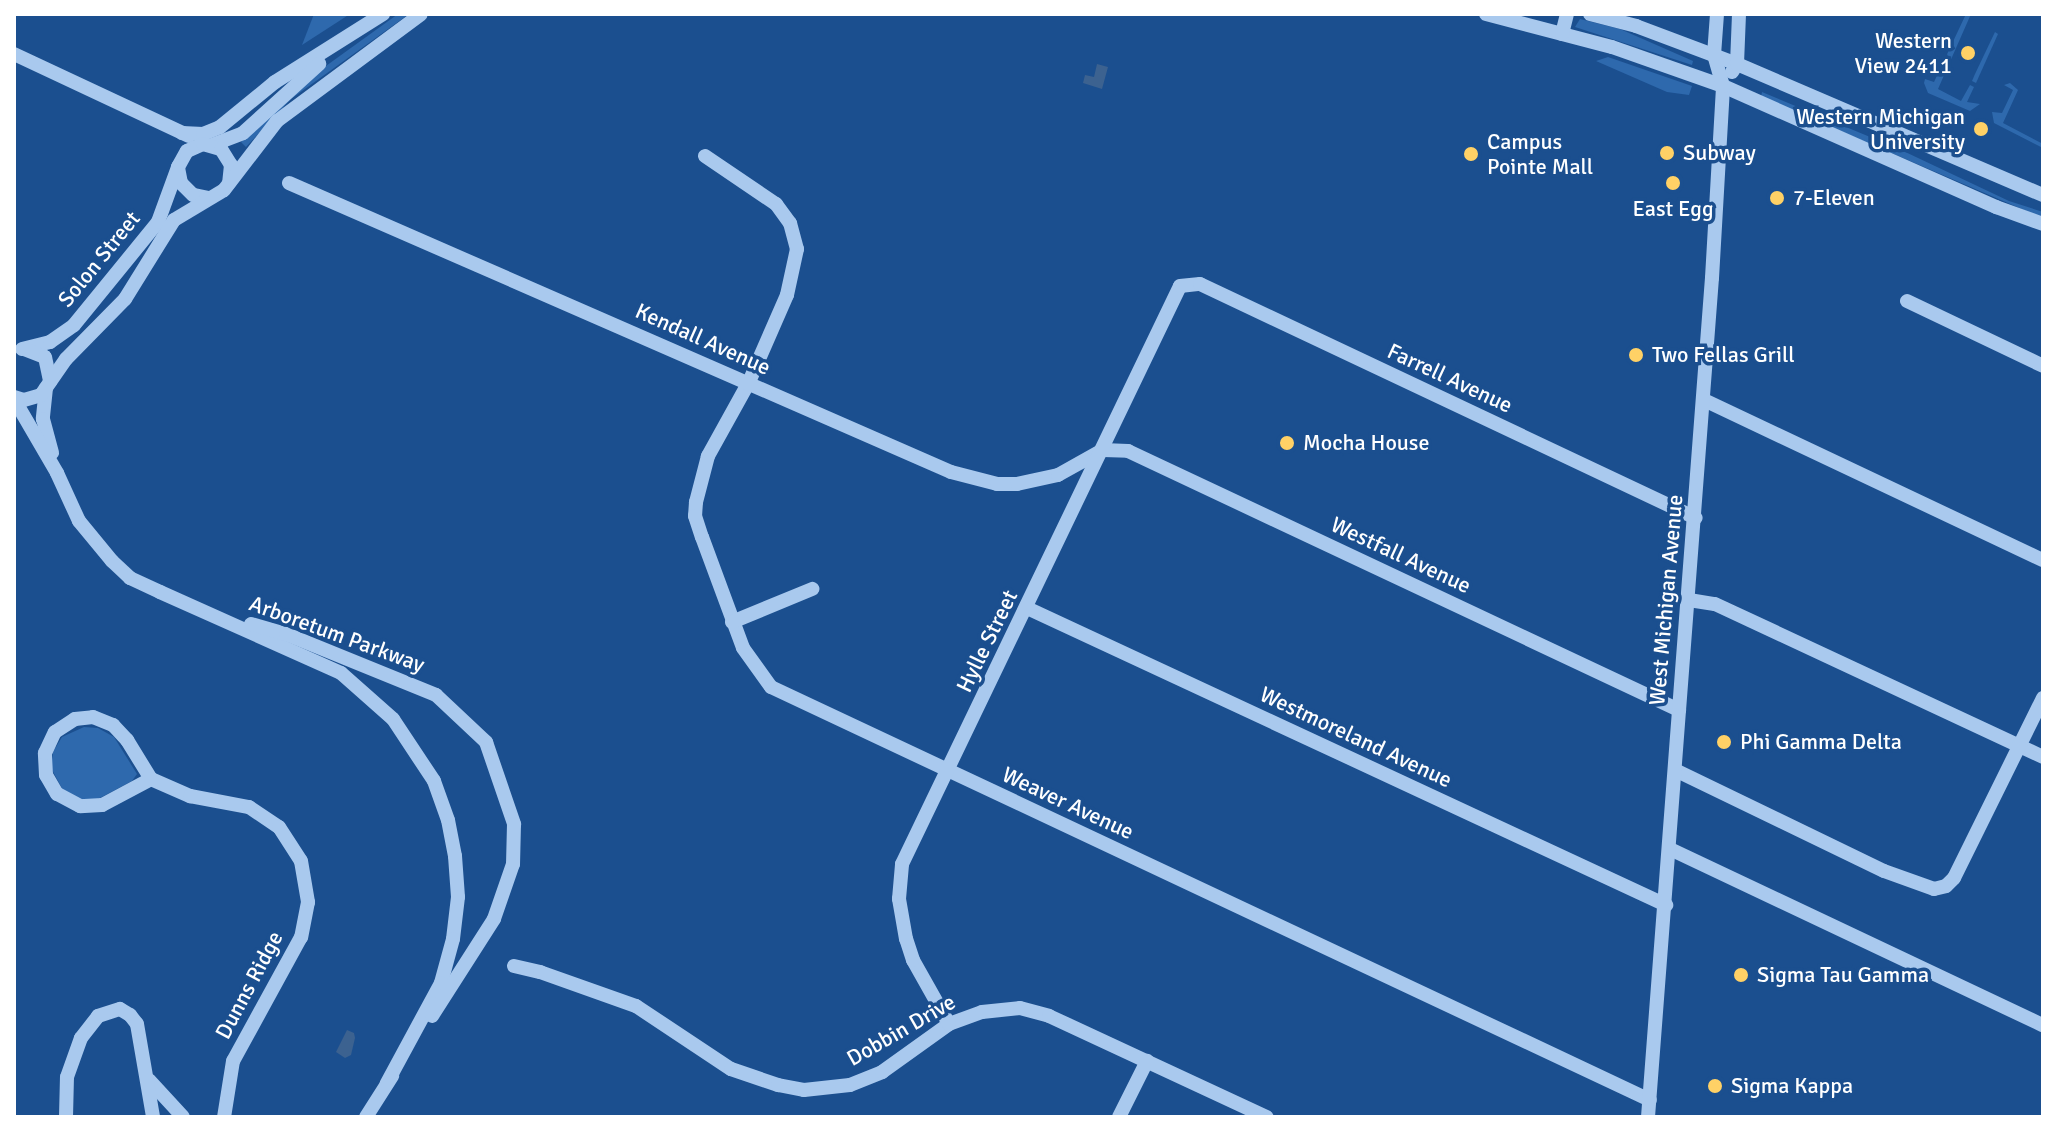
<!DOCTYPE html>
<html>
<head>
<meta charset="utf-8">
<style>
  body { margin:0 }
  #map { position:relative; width:2057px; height:1131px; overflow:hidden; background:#1b4f8f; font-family:Signika,sans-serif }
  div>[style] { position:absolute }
  .green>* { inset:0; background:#2e69ad }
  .water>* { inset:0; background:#3c6290 }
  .minor>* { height:14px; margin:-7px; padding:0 7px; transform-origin:7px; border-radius:7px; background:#a9c9ee }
  .dots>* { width:22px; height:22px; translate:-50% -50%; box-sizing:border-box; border:4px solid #1b4f8f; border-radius:50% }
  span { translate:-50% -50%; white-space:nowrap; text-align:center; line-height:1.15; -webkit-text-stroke:7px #1b4f8f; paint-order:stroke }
  .poi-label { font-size:22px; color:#fff }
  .right { translate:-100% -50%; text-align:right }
  .left { translate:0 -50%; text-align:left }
  .street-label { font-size:22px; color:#fff }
  .frame { position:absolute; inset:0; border:16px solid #fff; pointer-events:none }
</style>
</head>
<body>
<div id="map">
  <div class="green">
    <i style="clip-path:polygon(314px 14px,350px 14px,302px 45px)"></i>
    <i style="clip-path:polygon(398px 14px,409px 14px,291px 99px,246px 147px,241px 142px,312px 76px)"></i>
    <i style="clip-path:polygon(1966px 14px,1971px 14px,1938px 89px,1961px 101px,1970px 85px,1974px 87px,1967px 102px,1980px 104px,1970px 111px,1928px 93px,1924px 83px,1925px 79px,1934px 82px)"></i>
    <i style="clip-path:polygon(1580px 19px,1620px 29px,1693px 61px,1692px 65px,1575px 27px)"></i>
    <i style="clip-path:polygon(1995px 32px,1998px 34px,1976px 83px,1972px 81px,1975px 74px)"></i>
    <i style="clip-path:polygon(1608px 57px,1692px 86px,1689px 95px,1667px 92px,1596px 61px)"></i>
    <i style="clip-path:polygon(2010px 83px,2018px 90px,2003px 123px,2043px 144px,2043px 148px,1994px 123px,1992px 112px,2002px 113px,2013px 90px,2004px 85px)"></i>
    <i style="clip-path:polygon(1762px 92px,1899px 149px,2009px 201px,2043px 212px,2043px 218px,1761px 97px)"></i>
    <i style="clip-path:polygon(84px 727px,98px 728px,114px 737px,137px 774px,132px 781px,96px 800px,85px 801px,64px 792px,51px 768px,53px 752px,62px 737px)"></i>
  </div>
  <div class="water">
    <i style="clip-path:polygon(1097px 64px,1108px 67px,1102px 89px,1083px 83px,1085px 75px,1094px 77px)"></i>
    <i style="clip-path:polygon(347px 1030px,354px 1033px,355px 1038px,351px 1055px,345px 1058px,336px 1052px)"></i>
  </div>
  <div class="minor">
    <i style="left:1486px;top:14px;width:130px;rotate:14.7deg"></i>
    <i style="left:1612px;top:47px;width:118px;rotate:19.4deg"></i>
    <i style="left:1723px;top:86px;width:299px;rotate:23.9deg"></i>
    <i style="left:1996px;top:207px;width:50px;rotate:19.9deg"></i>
    <i style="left:1590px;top:14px;width:48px;rotate:14.6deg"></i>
    <i style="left:1636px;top:26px;width:108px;rotate:20.6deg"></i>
    <i style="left:1737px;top:64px;width:333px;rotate:23.2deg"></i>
    <i style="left:1562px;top:34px;width:21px;rotate:-76deg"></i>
    <i style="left:14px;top:54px;width:193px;rotate:25.1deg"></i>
    <i style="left:1732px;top:72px;width:9px;rotate:-58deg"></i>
    <i style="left:1737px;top:64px;width:50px;rotate:-87.7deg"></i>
    <i style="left:182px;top:133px;width:21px;rotate:3deg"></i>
    <i style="left:203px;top:134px;width:18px;rotate:-22deg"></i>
    <i style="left:220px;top:127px;width:71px;rotate:-39.3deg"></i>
    <i style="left:275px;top:82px;width:128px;rotate:-32.2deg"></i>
    <i style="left:212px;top:145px;width:33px;rotate:-21deg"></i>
    <i style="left:243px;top:133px;width:103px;rotate:-42.2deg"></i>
    <i style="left:705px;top:156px;width:86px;rotate:34.1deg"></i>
    <i style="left:776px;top:204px;width:24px;rotate:54deg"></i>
    <i style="left:790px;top:223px;width:27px;rotate:75deg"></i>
    <i style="left:797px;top:249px;width:47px;rotate:102.3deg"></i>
    <i style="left:787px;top:295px;width:95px;rotate:113.6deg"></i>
    <i style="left:749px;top:382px;width:85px;rotate:119deg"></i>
    <i style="left:708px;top:456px;width:48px;rotate:104.6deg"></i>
    <i style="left:696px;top:502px;width:14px;rotate:94deg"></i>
    <i style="left:695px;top:516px;width:22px;rotate:72deg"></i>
    <i style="left:702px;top:537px;width:118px;rotate:69.7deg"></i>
    <i style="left:743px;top:648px;width:48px;rotate:54.3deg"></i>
    <i style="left:771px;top:687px;width:971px;rotate:25.17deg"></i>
    <i style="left:289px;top:183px;width:722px;rotate:23.58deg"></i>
    <i style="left:951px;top:472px;width:48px;rotate:14.6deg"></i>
    <i style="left:997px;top:484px;width:20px"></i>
    <i style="left:1017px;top:484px;width:42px;rotate:-12.4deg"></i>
    <i style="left:1058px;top:475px;width:51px;rotate:-29.1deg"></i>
    <i style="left:1103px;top:450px;width:25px;rotate:2deg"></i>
    <i style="left:1128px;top:451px;width:609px;rotate:25.18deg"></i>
    <i style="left:209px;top:198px;width:16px;rotate:-169deg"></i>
    <i style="left:193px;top:195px;width:17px;rotate:-135deg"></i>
    <i style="left:181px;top:183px;width:16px;rotate:-101deg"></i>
    <i style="left:178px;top:167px;width:18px;rotate:-61deg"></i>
    <i style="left:187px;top:151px;width:17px;rotate:-24deg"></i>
    <i style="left:203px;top:144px;width:19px;rotate:16deg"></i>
    <i style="left:221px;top:149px;width:19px;rotate:58deg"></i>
    <i style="left:231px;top:165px;width:18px;rotate:96deg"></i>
    <i style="left:1907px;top:301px;width:151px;rotate:25.5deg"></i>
    <i style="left:22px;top:349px;width:29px;rotate:-14deg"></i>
    <i style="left:50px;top:342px;width:29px;rotate:-35deg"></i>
    <i style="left:74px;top:325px;width:133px;rotate:-50.8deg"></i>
    <i style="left:158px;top:222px;width:59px;rotate:-70deg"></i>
    <i style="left:24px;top:349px;width:22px;rotate:21deg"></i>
    <i style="left:45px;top:357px;width:25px;rotate:78deg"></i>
    <i style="left:46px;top:388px;width:31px;rotate:96deg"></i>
    <i style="left:43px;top:419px;width:35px;rotate:75deg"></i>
    <i style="left:14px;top:397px;width:10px;rotate:17deg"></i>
    <i style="left:24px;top:400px;width:18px;rotate:-16deg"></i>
    <i style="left:41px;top:395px;width:44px;rotate:-55.2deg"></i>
    <i style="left:66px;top:359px;width:84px;rotate:-45.5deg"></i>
    <i style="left:125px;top:299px;width:93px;rotate:-58.2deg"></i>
    <i style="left:174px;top:220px;width:58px;rotate:-31deg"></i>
    <i style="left:224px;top:190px;width:87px;rotate:-52.5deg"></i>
    <i style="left:277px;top:121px;width:179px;rotate:-36.6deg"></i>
    <i style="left:14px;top:399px;width:86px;rotate:59.8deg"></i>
    <i style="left:57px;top:473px;width:53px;rotate:65.4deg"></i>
    <i style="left:79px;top:521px;width:52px;rotate:50.5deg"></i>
    <i style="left:112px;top:561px;width:25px;rotate:43deg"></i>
    <i style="left:130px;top:578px;width:33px;rotate:25deg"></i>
    <i style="left:160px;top:592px;width:198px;rotate:24.1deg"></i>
    <i style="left:341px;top:673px;width:69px;rotate:41.5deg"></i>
    <i style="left:393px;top:719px;width:74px;rotate:56.5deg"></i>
    <i style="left:434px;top:781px;width:41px;rotate:70.3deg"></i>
    <i style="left:448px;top:820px;width:37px;rotate:79deg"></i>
    <i style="left:455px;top:856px;width:41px;rotate:85.8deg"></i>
    <i style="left:458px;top:897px;width:42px;rotate:96.8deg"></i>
    <i style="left:453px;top:939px;width:46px;rotate:105.3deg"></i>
    <i style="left:441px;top:983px;width:114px;rotate:118.4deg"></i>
    <i style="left:1704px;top:400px;width:375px;rotate:25.3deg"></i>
    <i style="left:1689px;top:600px;width:26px;rotate:9deg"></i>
    <i style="left:1715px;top:604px;width:362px;rotate:25deg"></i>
    <i style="left:1027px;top:608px;width:705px;rotate:24.93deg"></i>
    <i style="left:732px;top:622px;width:87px;rotate:-22.4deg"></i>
    <i style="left:251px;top:624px;width:36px;rotate:16deg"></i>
    <i style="left:286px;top:634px;width:162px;rotate:22.1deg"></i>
    <i style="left:436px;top:695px;width:69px;rotate:43.2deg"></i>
    <i style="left:486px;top:742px;width:87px;rotate:71.1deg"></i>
    <i style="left:514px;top:824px;width:40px;rotate:91.4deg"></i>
    <i style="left:513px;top:864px;width:58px;rotate:109.1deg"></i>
    <i style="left:494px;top:919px;width:115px;rotate:122.6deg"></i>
    <i style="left:1675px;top:770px;width:232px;rotate:25.8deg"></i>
    <i style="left:1884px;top:871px;width:53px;rotate:19.8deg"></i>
    <i style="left:1934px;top:889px;width:12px;rotate:-14deg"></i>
    <i style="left:1946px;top:886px;width:11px;rotate:-45deg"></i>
    <i style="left:1954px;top:878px;width:201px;rotate:-63.7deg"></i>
    <i style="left:151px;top:779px;width:55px;rotate:152deg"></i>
    <i style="left:102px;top:805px;width:22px;rotate:177deg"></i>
    <i style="left:80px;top:806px;width:26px;rotate:-152deg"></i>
    <i style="left:57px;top:794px;width:22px;rotate:-120deg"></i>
    <i style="left:46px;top:775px;width:22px;rotate:-93deg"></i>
    <i style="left:45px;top:753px;width:23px;rotate:-65deg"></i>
    <i style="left:55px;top:732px;width:24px;rotate:-33deg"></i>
    <i style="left:75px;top:719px;width:18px;rotate:-6deg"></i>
    <i style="left:93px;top:717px;width:22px;rotate:22deg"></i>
    <i style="left:113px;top:725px;width:21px;rotate:47deg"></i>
    <i style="left:127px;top:740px;width:46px;rotate:58.4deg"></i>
    <i style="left:151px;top:779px;width:43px;rotate:23.6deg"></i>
    <i style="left:190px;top:796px;width:60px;rotate:10.6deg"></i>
    <i style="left:249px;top:807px;width:36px;rotate:34deg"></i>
    <i style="left:279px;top:827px;width:40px;rotate:57.1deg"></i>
    <i style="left:301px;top:861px;width:42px;rotate:80.3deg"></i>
    <i style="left:308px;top:902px;width:36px;rotate:101deg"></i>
    <i style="left:301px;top:937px;width:141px;rotate:118.7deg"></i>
    <i style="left:233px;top:1061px;width:57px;rotate:99.1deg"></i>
    <i style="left:1670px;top:849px;width:412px;rotate:25.3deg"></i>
    <i style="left:514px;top:966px;width:27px;rotate:13deg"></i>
    <i style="left:540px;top:972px;width:102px;rotate:19.5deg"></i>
    <i style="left:636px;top:1006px;width:114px;rotate:33.6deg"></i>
    <i style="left:731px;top:1069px;width:50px;rotate:18.8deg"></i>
    <i style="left:778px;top:1085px;width:26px;rotate:11deg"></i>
    <i style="left:804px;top:1090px;width:46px;rotate:-6.2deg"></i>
    <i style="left:850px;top:1085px;width:35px;rotate:-22deg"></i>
    <i style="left:882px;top:1072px;width:82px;rotate:-35.6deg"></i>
    <i style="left:949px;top:1024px;width:35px;rotate:-20deg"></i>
    <i style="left:982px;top:1012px;width:38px;rotate:-6deg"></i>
    <i style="left:1020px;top:1008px;width:30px;rotate:15deg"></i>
    <i style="left:1049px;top:1016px;width:240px;rotate:24.9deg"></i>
    <i style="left:949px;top:1024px;width:73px;rotate:-119.4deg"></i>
    <i style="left:913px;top:960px;width:22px;rotate:-108deg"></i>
    <i style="left:906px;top:939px;width:41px;rotate:-99.9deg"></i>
    <i style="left:899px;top:899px;width:35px;rotate:-85deg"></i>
    <i style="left:902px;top:864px;width:641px;rotate:-64.31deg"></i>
    <i style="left:1180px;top:286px;width:20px;rotate:-6deg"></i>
    <i style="left:1200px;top:284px;width:548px;rotate:25.26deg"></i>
    <i style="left:149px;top:1080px;width:50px;rotate:47.4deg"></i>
    <i style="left:66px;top:1117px;width:40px;rotate:-88.6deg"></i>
    <i style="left:67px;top:1077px;width:41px;rotate:-70.3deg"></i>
    <i style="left:81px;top:1038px;width:28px;rotate:-52deg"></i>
    <i style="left:98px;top:1016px;width:23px;rotate:-18deg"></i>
    <i style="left:120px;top:1009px;width:12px;rotate:31deg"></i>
    <i style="left:130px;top:1015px;width:11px;rotate:52deg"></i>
    <i style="left:137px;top:1024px;width:94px;rotate:80.2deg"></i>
    <i style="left:366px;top:1117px;width:49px;rotate:-57.6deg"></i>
    <i style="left:1119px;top:1117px;width:63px;rotate:-63.4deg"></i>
    <i style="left:1648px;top:1117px;width:841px;rotate:-85.64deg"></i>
    <i style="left:1712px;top:278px;width:192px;rotate:-86.7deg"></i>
    <i style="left:1723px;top:86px;width:32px;rotate:-106deg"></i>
    <i style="left:1714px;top:55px;width:41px;rotate:-85.8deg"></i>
  </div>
  <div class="dots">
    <i style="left:1968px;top:53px;background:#ffd166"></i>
    <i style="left:1981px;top:129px;background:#ffd166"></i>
    <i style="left:1667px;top:153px;background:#ffd166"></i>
    <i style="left:1471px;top:154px;background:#ffd166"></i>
    <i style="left:1673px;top:183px;background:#ffd166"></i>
    <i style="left:1777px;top:198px;background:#ffd166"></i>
    <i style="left:1636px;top:355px;background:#ffd166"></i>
    <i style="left:1287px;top:443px;background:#ffd166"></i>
    <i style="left:1724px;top:742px;background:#ffd166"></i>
    <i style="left:1741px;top:975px;background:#ffd166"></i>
    <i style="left:1715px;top:1086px;background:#ffd166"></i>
  </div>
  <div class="poi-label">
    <span class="right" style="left:1952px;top:53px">Western<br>View 2411</span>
    <span class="right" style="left:1965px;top:129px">Western Michigan<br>University</span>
    <span class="left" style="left:1487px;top:154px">Campus<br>Pointe Mall</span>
    <span class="left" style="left:1683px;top:153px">Subway</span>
    <span class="left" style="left:1793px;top:198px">7-Eleven</span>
    <span style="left:1673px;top:209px">East Egg</span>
    <span class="left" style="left:1652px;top:355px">Two Fellas Grill</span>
    <span class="left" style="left:1303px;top:443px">Mocha House</span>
    <span class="left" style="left:1740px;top:742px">Phi Gamma Delta</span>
    <span class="left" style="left:1757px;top:975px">Sigma Tau Gamma</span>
    <span class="left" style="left:1731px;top:1086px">Sigma Kappa</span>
  </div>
  <div class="street-label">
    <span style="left:99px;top:259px;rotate:-51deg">Solon Street</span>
    <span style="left:703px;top:339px;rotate:24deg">Kendall Avenue</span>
    <span style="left:1450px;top:378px;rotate:25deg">Farrell Avenue</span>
    <span style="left:1401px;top:555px;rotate:25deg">Westfall Avenue</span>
    <span style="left:1666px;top:600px;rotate:-85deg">West Michigan Avenue</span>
    <span style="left:337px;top:634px;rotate:20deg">Arboretum Parkway</span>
    <span style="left:987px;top:641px;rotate:-64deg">Hylle Street</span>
    <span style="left:1356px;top:737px;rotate:25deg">Westmoreland Avenue</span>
    <span style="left:1068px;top:803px;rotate:25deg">Weaver Avenue</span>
    <span style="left:249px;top:985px;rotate:-62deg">Dunns Ridge</span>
    <span style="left:901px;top:1030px;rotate:-30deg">Dobbin Drive</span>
  </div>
  <div class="frame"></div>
</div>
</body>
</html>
